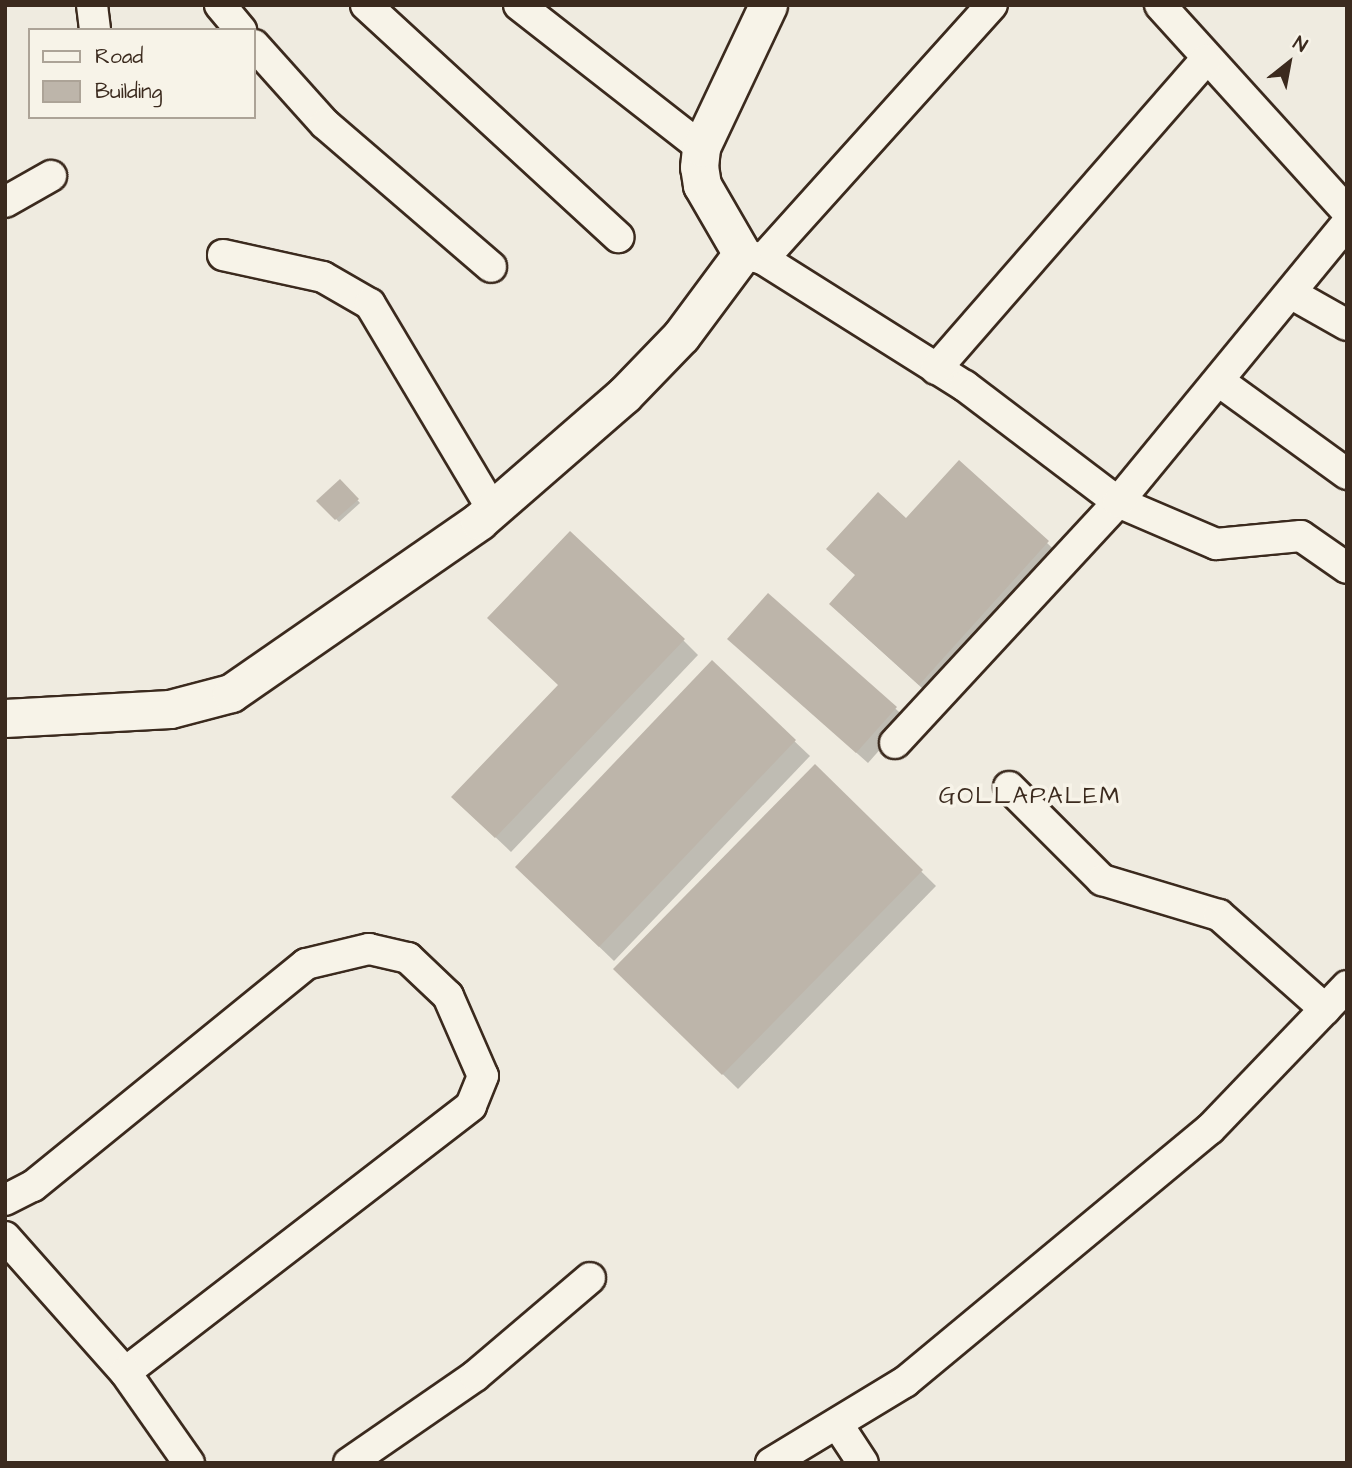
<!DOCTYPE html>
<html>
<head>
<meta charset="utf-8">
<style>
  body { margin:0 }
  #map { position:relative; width:1352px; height:1468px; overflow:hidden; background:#efebe0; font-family:"Architects Daughter",sans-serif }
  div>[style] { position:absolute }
  .shadow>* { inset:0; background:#0003 }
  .building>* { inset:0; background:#bdb5aa }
  .roads { filter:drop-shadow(2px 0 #3b2a1e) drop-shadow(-2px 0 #3b2a1e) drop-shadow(0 2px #3b2a1e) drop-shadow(0 -2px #3b2a1e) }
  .minor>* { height:30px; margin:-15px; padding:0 15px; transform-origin:15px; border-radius:15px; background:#f7f3e8 }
  .tertiary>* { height:37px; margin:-18.5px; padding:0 18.5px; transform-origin:18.5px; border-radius:18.5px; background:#f7f3e8 }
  span { translate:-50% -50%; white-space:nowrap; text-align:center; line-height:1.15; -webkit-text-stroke:7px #f7f3e8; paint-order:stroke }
  .neighbourhood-label { font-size:24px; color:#3b2a1e; letter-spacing:2px }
  .frame { position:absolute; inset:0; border:7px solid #3b2a1e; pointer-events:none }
  .legend { position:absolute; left:28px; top:28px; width:228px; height:91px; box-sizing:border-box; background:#f7f3e8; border:2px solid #aca397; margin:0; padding:9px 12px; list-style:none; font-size:21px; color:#3b2a1e }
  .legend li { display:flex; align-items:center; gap:14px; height:35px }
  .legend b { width:35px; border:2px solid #aca397 }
  .north { position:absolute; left:1254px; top:28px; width:70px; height:70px; -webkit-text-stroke:5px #f7f3e8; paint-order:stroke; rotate:31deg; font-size:19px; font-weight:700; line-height:28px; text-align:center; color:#3b2a1e }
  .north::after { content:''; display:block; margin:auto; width:24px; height:32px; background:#3b2a1e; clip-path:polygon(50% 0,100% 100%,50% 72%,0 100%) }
</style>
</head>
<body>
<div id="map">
  <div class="shadow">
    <i style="clip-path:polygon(340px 481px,360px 503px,339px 522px,319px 501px)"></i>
    <i style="clip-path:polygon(907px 521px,1047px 543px,1062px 557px,934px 699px,846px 619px)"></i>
    <i style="clip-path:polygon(768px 595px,907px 719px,868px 763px,741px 650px)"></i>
    <i style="clip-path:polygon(683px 640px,698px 655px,511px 852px,469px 812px)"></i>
    <i style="clip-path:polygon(712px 663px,810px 756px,614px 961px,532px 882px)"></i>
    <i style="clip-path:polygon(815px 767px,936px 886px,738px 1089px,615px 969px)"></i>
  </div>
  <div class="building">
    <i style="clip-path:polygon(959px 460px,1049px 541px,919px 685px,829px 604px,855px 575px,826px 549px,878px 492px,906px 518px)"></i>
    <i style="clip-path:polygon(340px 479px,359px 499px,335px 520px,316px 501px)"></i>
    <i style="clip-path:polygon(570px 531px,685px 639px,495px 838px,451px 797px,558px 685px,487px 618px)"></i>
    <i style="clip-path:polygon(768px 593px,897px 707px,856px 753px,727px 639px)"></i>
    <i style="clip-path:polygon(712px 660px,796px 740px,599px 947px,515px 867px)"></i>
    <i style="clip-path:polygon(815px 764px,923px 870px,722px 1075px,613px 969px)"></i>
  </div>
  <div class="roads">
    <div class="minor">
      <i style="left:92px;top:5px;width:25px;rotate:83deg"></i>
      <i style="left:220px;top:5px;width:33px;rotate:50deg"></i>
      <i style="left:366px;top:5px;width:343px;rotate:42.6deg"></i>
      <i style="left:519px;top:5px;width:231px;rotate:38deg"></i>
      <i style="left:1160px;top:5px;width:278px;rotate:47.8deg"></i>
      <i style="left:254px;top:45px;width:106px;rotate:48.1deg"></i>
      <i style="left:325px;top:124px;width:219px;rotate:40.7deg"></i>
      <i style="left:5px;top:202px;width:53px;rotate:-29.5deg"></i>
      <i style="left:742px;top:254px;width:22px;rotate:13deg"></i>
      <i style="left:763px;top:259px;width:239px;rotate:32.2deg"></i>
      <i style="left:965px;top:386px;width:192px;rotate:37.2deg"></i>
      <i style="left:1118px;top:502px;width:107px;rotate:23.2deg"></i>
      <i style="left:1216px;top:544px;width:85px;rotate:-5.4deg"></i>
      <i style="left:1301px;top:536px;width:56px;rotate:34.8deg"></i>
      <i style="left:223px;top:255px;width:102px;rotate:12.4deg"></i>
      <i style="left:323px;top:277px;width:54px;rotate:29.9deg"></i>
      <i style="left:370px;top:304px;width:240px;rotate:59.2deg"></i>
      <i style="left:763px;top:259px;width:342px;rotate:-48deg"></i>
      <i style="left:1294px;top:295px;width:61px;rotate:29.5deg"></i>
      <i style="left:936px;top:369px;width:410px;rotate:-48.9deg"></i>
      <i style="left:1220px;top:382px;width:157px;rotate:35.9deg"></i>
      <i style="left:895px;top:743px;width:328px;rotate:-47.2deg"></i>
      <i style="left:1118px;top:502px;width:361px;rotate:-50.6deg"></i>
      <i style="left:1009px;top:787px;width:132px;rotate:45deg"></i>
      <i style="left:1102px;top:880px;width:122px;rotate:16.7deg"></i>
      <i style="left:1219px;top:915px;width:142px;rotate:41.6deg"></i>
      <i style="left:5px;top:1200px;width:31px;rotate:-27deg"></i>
      <i style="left:33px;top:1186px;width:352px;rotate:-39.1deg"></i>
      <i style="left:306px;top:964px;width:65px;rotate:-13.4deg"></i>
      <i style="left:369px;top:949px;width:40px;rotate:13deg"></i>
      <i style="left:408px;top:958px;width:55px;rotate:43.5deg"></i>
      <i style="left:448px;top:996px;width:87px;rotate:66.4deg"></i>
      <i style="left:483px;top:1076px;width:32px;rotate:112deg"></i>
      <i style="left:471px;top:1106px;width:436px;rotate:142.4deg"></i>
      <i style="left:5px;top:1237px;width:181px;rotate:48.4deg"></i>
      <i style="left:125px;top:1372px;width:111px;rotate:54.9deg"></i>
      <i style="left:838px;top:1425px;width:45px;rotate:56.7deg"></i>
      <i style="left:349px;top:1463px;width:153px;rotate:-34.6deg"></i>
      <i style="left:475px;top:1376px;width:151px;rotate:-40.4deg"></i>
      <i style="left:771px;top:1463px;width:157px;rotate:-31.2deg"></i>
      <i style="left:905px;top:1382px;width:396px;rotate:-39.7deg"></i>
      <i style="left:1210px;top:1129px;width:198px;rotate:-46.2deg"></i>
    </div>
    <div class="tertiary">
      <i style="left:5px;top:718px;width:165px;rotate:-3.1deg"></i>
      <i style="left:170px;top:709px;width:63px;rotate:-14.7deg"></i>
      <i style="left:231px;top:693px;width:302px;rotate:-34.7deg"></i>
      <i style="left:479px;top:521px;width:192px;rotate:-41deg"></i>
      <i style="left:624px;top:395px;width:82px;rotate:-46deg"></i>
      <i style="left:681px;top:336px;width:102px;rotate:-53.4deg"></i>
      <i style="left:742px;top:254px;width:80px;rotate:-120.1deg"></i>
      <i style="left:702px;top:185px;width:18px;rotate:-99deg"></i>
      <i style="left:699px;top:167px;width:20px;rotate:-84deg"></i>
      <i style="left:701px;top:147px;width:157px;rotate:-64.7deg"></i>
    </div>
  </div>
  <div class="neighbourhood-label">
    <span style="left:1030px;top:797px">GOLLAPALEM</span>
  </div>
  <div class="frame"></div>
  <ul class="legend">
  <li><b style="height:9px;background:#f7f3e8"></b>Road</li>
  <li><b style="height:19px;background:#bdb5aa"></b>Building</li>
  </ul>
  <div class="north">N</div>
</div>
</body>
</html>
